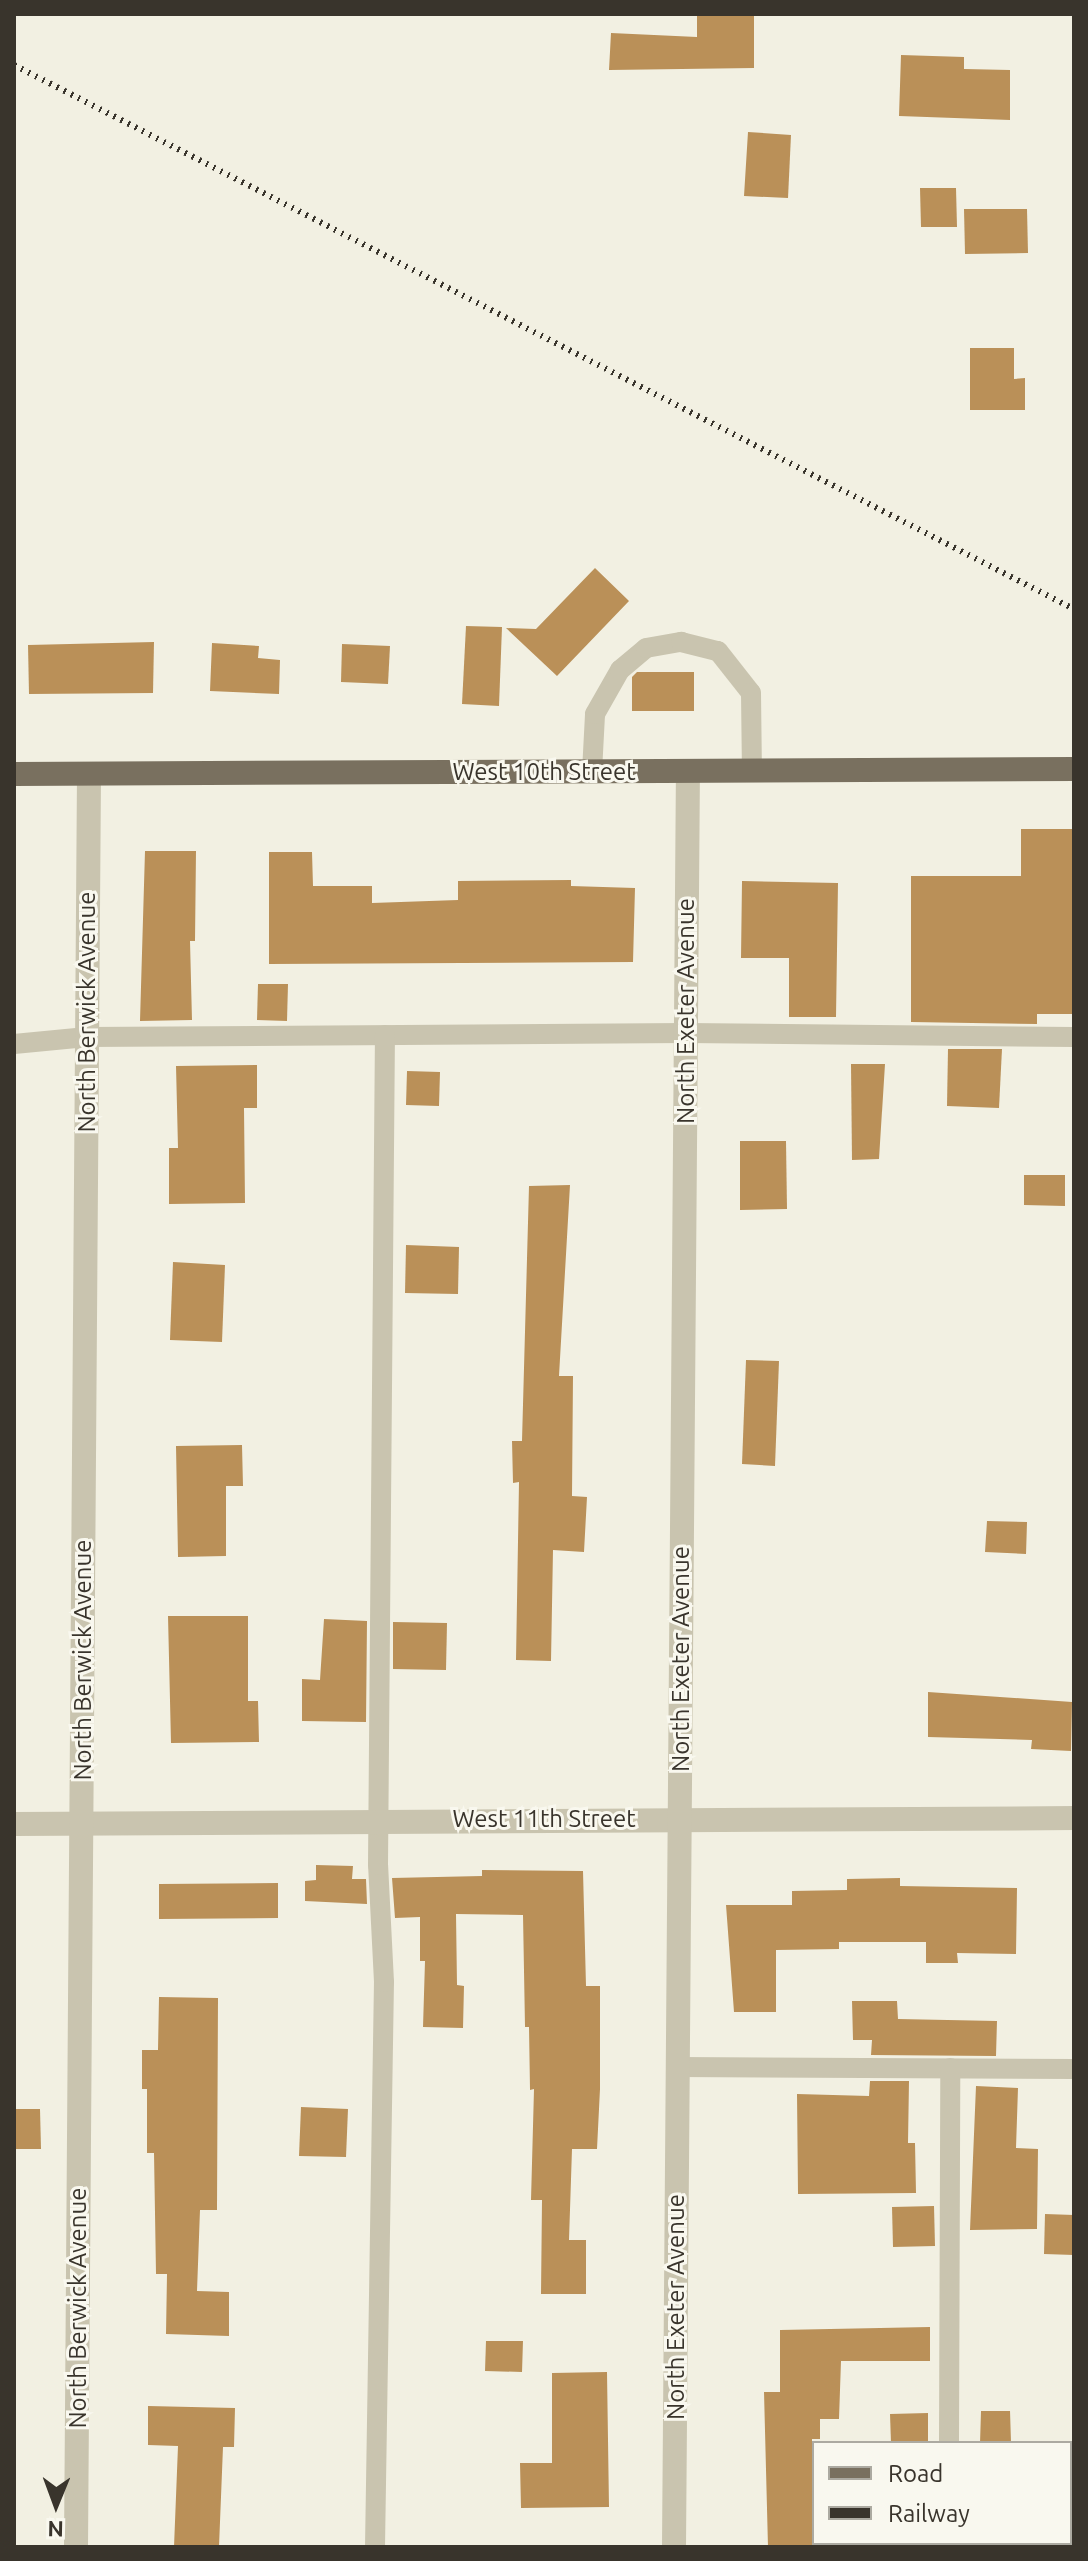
<!DOCTYPE html>
<html>
<head>
<meta charset="utf-8">
<style>
  body { margin:0 }
  #map { position:relative; width:1088px; height:2561px; overflow:hidden; background:#f2f0e2; font-family:Ubuntu,sans-serif }
  div>[style] { position:absolute }
  .building>* { inset:0; background:#ba9058 }
  .lane>* { height:20px; margin:-10px; padding:0 10px; transform-origin:10px; border-radius:10px; background:#c9c4af }
  .street>* { height:24px; margin:-12px; padding:0 12px; transform-origin:12px; border-radius:12px; background:#c9c4af }
  .primary>* { height:24px; margin:-12px; padding:0 12px; transform-origin:12px; border-radius:12px; background:#79705f }
  .rail>* { height:6px; margin-top:-3px; transform-origin:0; background:repeating-linear-gradient(90deg,#39342c 0 2px,transparent 0 8px) }
  span { translate:-50% -50%; white-space:nowrap; text-align:center; line-height:1.15; -webkit-text-stroke:6px #f9f8ef; paint-order:stroke }
  .street-label { font-size:24px; color:#39342c }
  .frame { position:absolute; inset:0; border:16px solid #39342c; pointer-events:none }
  .legend { position:absolute; left:812px; top:2441px; width:260px; height:104px; box-sizing:border-box; background:#f9f8ef; border:2px solid #acaaa1; margin:0; padding:10px 14px; list-style:none; font-size:24px; color:#39342c }
  .legend li { display:flex; align-items:center; gap:16px; height:40px }
  .legend b { width:40px; border:2px solid #acaaa1 }
  .north { position:absolute; left:16px; top:2465px; width:80px; height:80px; -webkit-text-stroke:6px #f9f8ef; paint-order:stroke; rotate:181deg; font-size:22px; font-weight:700; line-height:32px; text-align:center; color:#39342c }
  .north::after { content:''; display:block; margin:auto; width:28px; height:36px; background:#39342c; clip-path:polygon(50% 0,100% 100%,50% 72%,0 100%) }
</style>
</head>
<body>
<div id="map">
  <div class="building">
    <i style="clip-path:polygon(697px 14px,754px 14px,754px 68px,609px 70px,611px 33px,697px 37px)"></i>
    <i style="clip-path:polygon(901px 55px,964px 57px,964px 69px,1010px 70px,1010px 120px,899px 116px)"></i>
    <i style="clip-path:polygon(748px 132px,791px 135px,788px 198px,744px 196px)"></i>
    <i style="clip-path:polygon(920px 188px,956px 188px,957px 227px,921px 227px)"></i>
    <i style="clip-path:polygon(964px 209px,1027px 209px,1028px 253px,965px 254px)"></i>
    <i style="clip-path:polygon(970px 348px,1014px 348px,1014px 379px,1025px 378px,1025px 410px,970px 410px)"></i>
    <i style="clip-path:polygon(595px 568px,629px 601px,557px 676px,506px 628px,536px 629px)"></i>
    <i style="clip-path:polygon(466px 626px,502px 627px,499px 706px,462px 704px)"></i>
    <i style="clip-path:polygon(154px 642px,153px 693px,29px 694px,28px 645px)"></i>
    <i style="clip-path:polygon(212px 643px,259px 646px,258px 658px,280px 660px,279px 694px,210px 691px)"></i>
    <i style="clip-path:polygon(342px 644px,390px 646px,388px 684px,341px 682px)"></i>
    <i style="clip-path:polygon(637px 672px,694px 672px,694px 711px,632px 711px,632px 677px)"></i>
    <i style="clip-path:polygon(1021px 829px,1074px 829px,1074px 1014px,1037px 1014px,1037px 1024px,911px 1022px,911px 876px,1021px 876px)"></i>
    <i style="clip-path:polygon(145px 851px,196px 851px,195px 941px,190px 941px,192px 1020px,140px 1021px)"></i>
    <i style="clip-path:polygon(269px 852px,312px 852px,313px 886px,372px 886px,372px 903px,458px 900px,458px 881px,571px 880px,571px 886px,635px 888px,633px 962px,269px 964px)"></i>
    <i style="clip-path:polygon(742px 881px,838px 883px,836px 1017px,789px 1017px,789px 958px,741px 958px)"></i>
    <i style="clip-path:polygon(258px 984px,288px 984px,287px 1021px,257px 1020px)"></i>
    <i style="clip-path:polygon(948px 1049px,1002px 1049px,999px 1108px,947px 1106px)"></i>
    <i style="clip-path:polygon(851px 1064px,885px 1064px,879px 1159px,852px 1160px)"></i>
    <i style="clip-path:polygon(257px 1065px,257px 1108px,244px 1108px,245px 1203px,169px 1204px,169px 1148px,178px 1148px,176px 1066px)"></i>
    <i style="clip-path:polygon(407px 1071px,440px 1072px,439px 1106px,406px 1105px)"></i>
    <i style="clip-path:polygon(740px 1141px,786px 1141px,787px 1209px,740px 1210px)"></i>
    <i style="clip-path:polygon(1024px 1175px,1065px 1175px,1065px 1206px,1024px 1205px)"></i>
    <i style="clip-path:polygon(570px 1185px,559px 1376px,573px 1376px,572px 1496px,587px 1497px,584px 1552px,553px 1550px,551px 1661px,516px 1660px,519px 1482px,513px 1483px,512px 1441px,522px 1441px,529px 1186px)"></i>
    <i style="clip-path:polygon(406px 1245px,459px 1247px,458px 1294px,405px 1293px)"></i>
    <i style="clip-path:polygon(173px 1262px,225px 1265px,222px 1342px,170px 1340px)"></i>
    <i style="clip-path:polygon(746px 1360px,779px 1361px,775px 1466px,742px 1464px)"></i>
    <i style="clip-path:polygon(242px 1445px,243px 1486px,226px 1486px,226px 1556px,178px 1557px,176px 1446px)"></i>
    <i style="clip-path:polygon(987px 1521px,1027px 1522px,1026px 1554px,985px 1552px)"></i>
    <i style="clip-path:polygon(168px 1616px,248px 1616px,248px 1701px,258px 1701px,259px 1742px,171px 1743px)"></i>
    <i style="clip-path:polygon(324px 1619px,367px 1621px,366px 1722px,302px 1721px,302px 1679px,320px 1680px)"></i>
    <i style="clip-path:polygon(393px 1622px,447px 1623px,446px 1670px,393px 1669px)"></i>
    <i style="clip-path:polygon(928px 1692px,1072px 1702px,1071px 1751px,1031px 1749px,1032px 1740px,928px 1737px)"></i>
    <i style="clip-path:polygon(316px 1865px,353px 1866px,352px 1879px,366px 1879px,367px 1904px,305px 1901px,305px 1881px,316px 1880px)"></i>
    <i style="clip-path:polygon(482px 1870px,583px 1871px,586px 1986px,600px 1986px,600px 2089px,597px 2149px,572px 2149px,569px 2240px,586px 2240px,586px 2294px,541px 2294px,542px 2200px,531px 2200px,534px 2089px,530px 2090px,529px 2027px,525px 2027px,523px 1915px,456px 1914px,457px 1985px,464px 1986px,463px 2028px,423px 2027px,425px 1961px,420px 1961px,420px 1917px,395px 1918px,392px 1878px,482px 1876px)"></i>
    <i style="clip-path:polygon(900px 1878px,900px 1886px,1017px 1888px,1016px 1954px,957px 1953px,958px 1963px,926px 1963px,926px 1942px,839px 1942px,839px 1949px,776px 1950px,776px 2012px,734px 2012px,726px 1905px,792px 1905px,792px 1891px,847px 1890px,847px 1879px)"></i>
    <i style="clip-path:polygon(278px 1883px,278px 1918px,159px 1919px,159px 1884px)"></i>
    <i style="clip-path:polygon(159px 1997px,218px 1998px,217px 2210px,200px 2210px,197px 2291px,229px 2292px,229px 2336px,166px 2334px,167px 2274px,156px 2274px,154px 2153px,147px 2153px,147px 2089px,142px 2089px,142px 2050px,158px 2050px)"></i>
    <i style="clip-path:polygon(852px 2001px,897px 2001px,898px 2019px,997px 2021px,996px 2056px,871px 2055px,872px 2040px,853px 2040px)"></i>
    <i style="clip-path:polygon(870px 2081px,909px 2081px,908px 2143px,915px 2143px,916px 2193px,798px 2194px,797px 2094px,869px 2096px)"></i>
    <i style="clip-path:polygon(976px 2086px,1018px 2088px,1016px 2148px,1038px 2149px,1037px 2229px,970px 2230px)"></i>
    <i style="clip-path:polygon(301px 2107px,348px 2109px,346px 2157px,299px 2156px)"></i>
    <i style="clip-path:polygon(14px 2109px,40px 2109px,41px 2149px,14px 2149px)"></i>
    <i style="clip-path:polygon(934px 2206px,935px 2246px,893px 2247px,892px 2207px)"></i>
    <i style="clip-path:polygon(1045px 2214px,1074px 2215px,1074px 2255px,1044px 2254px)"></i>
    <i style="clip-path:polygon(930px 2327px,930px 2361px,841px 2361px,839px 2419px,820px 2419px,820px 2439px,812px 2439px,814px 2547px,768px 2547px,764px 2392px,780px 2392px,780px 2330px)"></i>
    <i style="clip-path:polygon(486px 2341px,523px 2341px,522px 2372px,485px 2371px)"></i>
    <i style="clip-path:polygon(607px 2372px,609px 2507px,521px 2508px,520px 2463px,552px 2463px,552px 2373px)"></i>
    <i style="clip-path:polygon(148px 2406px,235px 2408px,234px 2447px,223px 2447px,219px 2547px,174px 2547px,178px 2446px,148px 2445px)"></i>
    <i style="clip-path:polygon(981px 2411px,1010px 2411px,1011px 2443px,980px 2443px)"></i>
    <i style="clip-path:polygon(928px 2413px,928px 2443px,891px 2443px,890px 2414px)"></i>
  </div>
  <div class="lane">
    <i style="left:592px;top:772px;width:58px;rotate:-87deg"></i>
    <i style="left:595px;top:714px;width:51px;rotate:-60.4deg"></i>
    <i style="left:620px;top:670px;width:34px;rotate:-40deg"></i>
    <i style="left:646px;top:648px;width:36px;rotate:-10deg"></i>
    <i style="left:681px;top:642px;width:38px;rotate:14deg"></i>
    <i style="left:718px;top:651px;width:53px;rotate:51.8deg"></i>
    <i style="left:751px;top:693px;width:78px;rotate:89.3deg"></i>
    <i style="left:14px;top:1044px;width:73px;rotate:-5.5deg"></i>
    <i style="left:87px;top:1037px;width:599px;rotate:-0.38deg"></i>
    <i style="left:686px;top:1033px;width:388px;rotate:0.6deg"></i>
    <i style="left:678px;top:2067px;width:396px;rotate:0.3deg"></i>
    <i style="left:949px;top:2443px;width:375px;rotate:-89.8deg"></i>
    <i style="left:375px;top:2547px;width:565px;rotate:-89.09deg"></i>
    <i style="left:384px;top:1982px;width:117px;rotate:-92.9deg"></i>
    <i style="left:378px;top:1865px;width:830px;rotate:-89.52deg"></i>
    <i style="left:948px;top:2547px;width:4px;rotate:-90deg"></i>
  </div>
  <div class="street">
    <i style="left:14px;top:1824px;width:1060px;rotate:-0.32deg"></i>
    <i style="left:76px;top:2547px;width:1773px;rotate:-89.58deg"></i>
    <i style="left:674px;top:2547px;width:1776px;rotate:-89.55deg"></i>
  </div>
  <div class="primary">
    <i style="left:14px;top:774px;width:1060px;rotate:-0.27deg"></i>
  </div>
  <div class="rail">
    <i style="left:14px;top:65px;width:1191px;rotate:27.17deg"></i>
  </div>
  <div class="street-label">
    <span style="left:544px;top:772px">West 10th Street</span>
    <span style="left:686px;top:1011px;rotate:-90deg">North Exeter Avenue</span>
    <span style="left:87px;top:1012px;rotate:-90deg">North Berwick Avenue</span>
    <span style="left:681px;top:1659px;rotate:-90deg">North Exeter Avenue</span>
    <span style="left:83px;top:1660px;rotate:-90deg">North Berwick Avenue</span>
    <span style="left:544px;top:1819px">West 11th Street</span>
    <span style="left:676px;top:2307px;rotate:-90deg">North Exeter Avenue</span>
    <span style="left:78px;top:2308px;rotate:-90deg">North Berwick Avenue</span>
  </div>
  <div class="frame"></div>
  <ul class="legend">
  <li><b style="height:10px;background:#79705f"></b>Road</li>
  <li><b style="height:10px;background:#39342c"></b>Railway</li>
  </ul>
  <div class="north">N</div>
</div>
</body>
</html>
